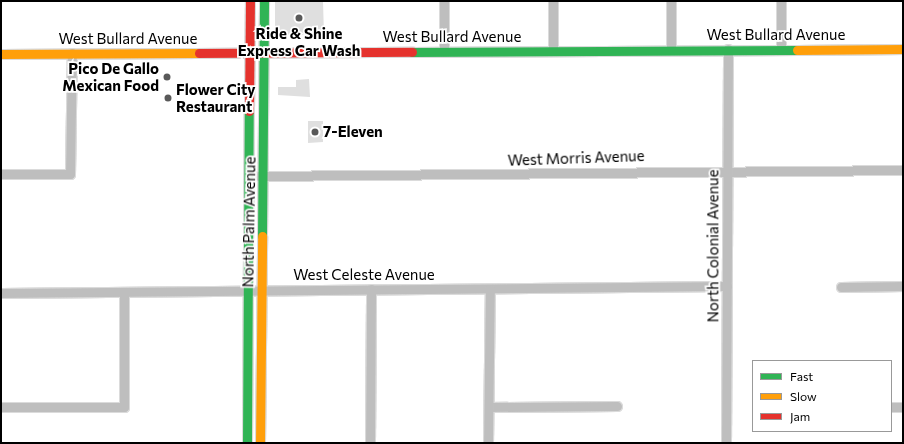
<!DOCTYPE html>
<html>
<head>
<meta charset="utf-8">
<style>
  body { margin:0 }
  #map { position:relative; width:904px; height:444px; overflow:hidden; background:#fff; font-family:Commissioner,sans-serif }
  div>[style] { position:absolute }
  .building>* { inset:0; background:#dfdfdf }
  .roads { filter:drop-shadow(1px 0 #dbdbdb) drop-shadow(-1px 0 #dbdbdb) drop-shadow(0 1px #dbdbdb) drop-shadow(0 -1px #dbdbdb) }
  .street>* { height:9px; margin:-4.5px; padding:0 4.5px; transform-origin:4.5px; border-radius:4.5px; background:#bebebe }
  .fast>* { height:9px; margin:-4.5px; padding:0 4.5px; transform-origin:4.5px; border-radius:4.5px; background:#30b455 }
  .slow>* { height:9px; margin:-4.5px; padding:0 4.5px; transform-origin:4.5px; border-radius:4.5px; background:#ff9f0a }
  .jam>* { height:9px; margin:-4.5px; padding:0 4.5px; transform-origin:4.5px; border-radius:4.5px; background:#e5322d }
  .dots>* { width:11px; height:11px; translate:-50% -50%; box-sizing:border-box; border:2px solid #fff; border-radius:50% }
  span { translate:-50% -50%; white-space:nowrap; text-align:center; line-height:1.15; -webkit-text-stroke:3.5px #fff; paint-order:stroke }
  .poi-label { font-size:15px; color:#000; font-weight:700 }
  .right { translate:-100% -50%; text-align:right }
  .left { translate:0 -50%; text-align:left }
  .street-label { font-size:15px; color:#000 }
  .frame { position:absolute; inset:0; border:2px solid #000; pointer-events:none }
  .legend { position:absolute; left:752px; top:360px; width:140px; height:72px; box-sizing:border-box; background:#fff; border:1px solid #999; margin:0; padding:5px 7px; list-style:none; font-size:12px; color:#000 }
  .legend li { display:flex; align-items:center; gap:8px; height:20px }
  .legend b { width:20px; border:1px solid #999 }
</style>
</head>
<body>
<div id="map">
  <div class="building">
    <i style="clip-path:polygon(275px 1px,323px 1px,324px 36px,275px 34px)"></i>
    <i style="clip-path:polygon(309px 79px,310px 97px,278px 95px,278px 87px,296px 87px,296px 80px)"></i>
    <i style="clip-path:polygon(308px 121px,323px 121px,323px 142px,308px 143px)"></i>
  </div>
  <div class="roads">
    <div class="street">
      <i style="left:781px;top:1px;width:48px;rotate:90deg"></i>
      <i style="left:553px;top:50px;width:49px;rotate:-90deg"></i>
      <i style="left:671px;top:50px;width:49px;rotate:-90deg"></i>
      <i style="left:444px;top:51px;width:50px;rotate:-90deg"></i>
      <i style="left:1px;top:174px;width:69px"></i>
      <i style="left:70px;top:174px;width:121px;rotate:-89.1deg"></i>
      <i style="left:259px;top:176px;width:644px;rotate:-0.53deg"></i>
      <i style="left:841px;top:287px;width:62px;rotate:-0.9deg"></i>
      <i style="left:1px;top:293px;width:726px;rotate:-0.55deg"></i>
      <i style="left:1px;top:407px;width:123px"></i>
      <i style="left:124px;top:407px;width:115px;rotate:-90deg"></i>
      <i style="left:489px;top:407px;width:128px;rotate:-0.4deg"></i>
      <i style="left:891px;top:407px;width:12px"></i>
      <i style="left:370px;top:443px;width:154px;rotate:-89.6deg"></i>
      <i style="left:488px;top:443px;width:154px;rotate:-89.3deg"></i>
      <i style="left:726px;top:443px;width:394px;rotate:-89.7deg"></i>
    </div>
    <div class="fast">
      <i style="left:412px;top:52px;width:385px;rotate:-0.3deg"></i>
      <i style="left:262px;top:236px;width:235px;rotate:-89.5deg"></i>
      <i style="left:247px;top:443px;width:332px;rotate:-89.7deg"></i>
    </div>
    <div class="slow">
      <i style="left:797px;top:50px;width:106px;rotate:-0.5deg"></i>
      <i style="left:1px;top:54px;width:198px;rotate:-0.3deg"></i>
      <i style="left:260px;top:443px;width:207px;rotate:-89.4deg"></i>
    </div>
    <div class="jam">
      <i style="left:199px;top:53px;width:213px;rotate:-0.3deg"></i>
      <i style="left:249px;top:111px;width:110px;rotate:-89.5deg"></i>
    </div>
  </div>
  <div class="dots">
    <i style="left:299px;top:18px;background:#595959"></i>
    <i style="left:167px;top:77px;background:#595959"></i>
    <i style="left:168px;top:98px;background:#595959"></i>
    <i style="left:315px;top:132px;background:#595959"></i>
  </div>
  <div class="poi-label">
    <span style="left:299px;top:42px">Ride &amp; Shine<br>Express Car Wash</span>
    <span class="right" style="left:159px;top:77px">Pico De Gallo<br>Mexican Food</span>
    <span class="left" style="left:176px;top:98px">Flower City<br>Restaurant</span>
    <span class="left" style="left:323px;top:132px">7-Eleven</span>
  </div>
  <div class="street-label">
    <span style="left:776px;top:35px">West Bullard Avenue</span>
    <span style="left:452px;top:37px">West Bullard Avenue</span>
    <span style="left:128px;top:39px">West Bullard Avenue</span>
    <span style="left:576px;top:158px;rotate:-2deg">West Morris Avenue</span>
    <span style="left:249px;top:222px;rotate:-89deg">North Palm Avenue</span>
    <span style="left:713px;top:246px;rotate:-90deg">North Colonial Avenue</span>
    <span style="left:364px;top:275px">West Celeste Avenue</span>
  </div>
  <div class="frame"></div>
  <ul class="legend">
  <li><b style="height:5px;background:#30b455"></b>Fast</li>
  <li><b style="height:5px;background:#ff9f0a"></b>Slow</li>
  <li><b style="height:5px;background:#e5322d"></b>Jam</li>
  </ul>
</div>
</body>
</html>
